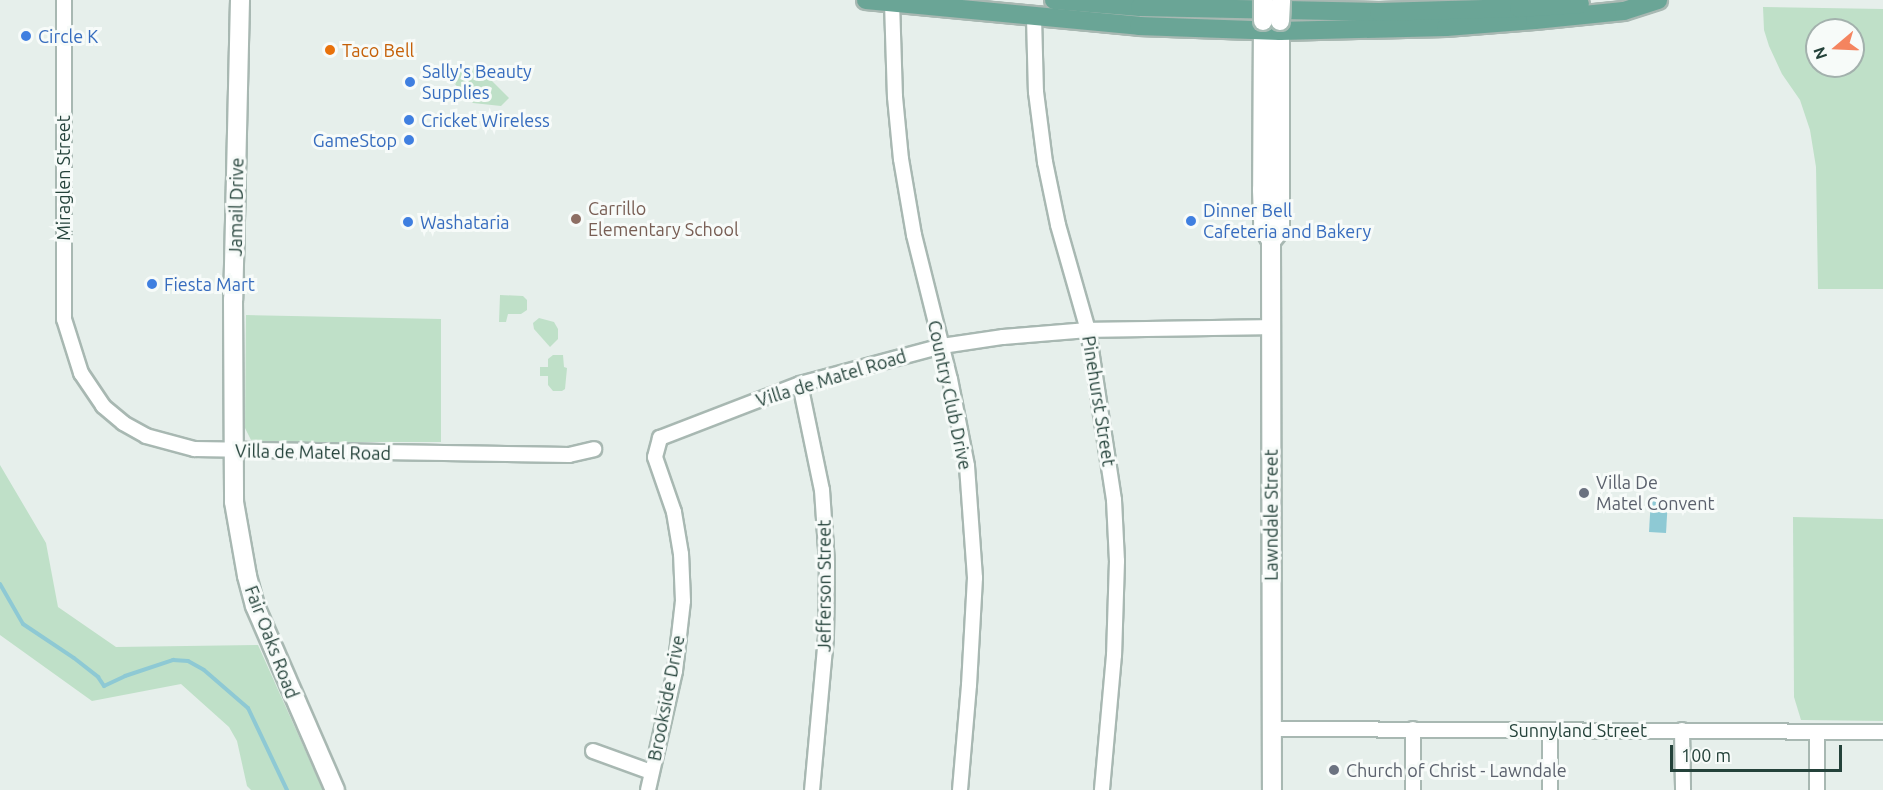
<!DOCTYPE html>
<html>
<head>
<meta charset="utf-8">
<style>
  body { margin:0 }
  #map { position:relative; width:1883px; height:790px; overflow:hidden; background:#e6efeb; font-family:Ubuntu,sans-serif }
  div>[style] { position:absolute }
  .green>* { inset:0; background:#bfe0c8 }
  .water>* { inset:0; background:#8ec9d4 }
  .stream>* { height:4px; margin:-2px; padding:0 2px; transform-origin:2px; border-radius:2px; background:#8ec9d4 }
  .roads { filter:drop-shadow(2px 0 #a8b8b2) drop-shadow(-2px 0 #a8b8b2) drop-shadow(0 2px #a8b8b2) drop-shadow(0 -2px #a8b8b2) }
  .street>* { height:14px; margin:-7px; padding:0 7px; transform-origin:7px; border-radius:7px; background:#fff }
  .secondary>* { height:18px; margin:-9px; padding:0 9px; transform-origin:9px; border-radius:9px; background:#fff }
  .primary>* { height:18px; margin:-9px; padding:0 9px; transform-origin:9px; border-radius:9px; background:#6aa596 }
  .bridges { filter:drop-shadow(2px 0 #a4bbb3) drop-shadow(-2px 0 #a4bbb3) drop-shadow(0 2px #a4bbb3) drop-shadow(0 -2px #a4bbb3) }
  .secondary-bridge>* { height:18px; margin:-9px; padding:0 9px; transform-origin:9px; border-radius:9px; background:#fff }
  .dots>* { width:16px; height:16px; translate:-50% -50%; box-sizing:border-box; border:3px solid #f7fbf9; border-radius:50% }
  span { translate:-50% -50%; white-space:nowrap; text-align:center; line-height:1.15; -webkit-text-stroke:6px #f7fbf9; paint-order:stroke }
  .shop-label { font-size:18px; color:#366cbe }
  .left { translate:0 -50%; text-align:left }
  .right { translate:-100% -50%; text-align:right }
  .food-label { font-size:18px; color:#c56008 }
  .street-label { font-size:18px; color:#24423a }
  .education-label { font-size:18px; color:#785e54 }
  .worship-label { font-size:18px; color:#5b616d }
  .north { position:absolute; left:1805px; top:18px; width:60px; height:60px; box-sizing:border-box; background:#f7fbf9; border:2px solid #a3b1ad; border-radius:50%; rotate:251deg; font-size:16px; font-weight:700; line-height:24px; text-align:center; color:#24423a }
  .north::after { content:''; display:block; margin:auto; width:21px; height:27px; background:#f4845f; clip-path:polygon(50% 0,100% 100%,50% 72%,0 100%) }
  .scale { position:absolute; left:1670px; top:745px; width:172px; height:27px; box-sizing:border-box; border:3px solid #24423a; border-top:0; padding-left:8px; font-size:18px; line-height:21px; white-space:nowrap; color:#24423a; -webkit-text-stroke:4px #f7fbf9; paint-order:stroke }
</style>
</head>
<body>
<div id="map">
  <div class="green">
    <i style="clip-path:polygon(evenodd,1763px 7px,1883px 9px,1883px 289px,1818px 289px,1816px 167px,1810px 130px,1800px 100px,1782px 74px,1769px 46px,1764px 30px,1763px 7px,1817px 30px,1853px 30px,1853px 66px,1817px 66px,1817px 30px)"></i>
    <i style="clip-path:polygon(478px 67px,509px 98px,501px 106px,473px 103px,454px 83px,453px 68px)"></i>
    <i style="clip-path:polygon(500px 295px,523px 296px,527px 300px,527px 310px,521px 314px,508px 314px,506px 322px,499px 322px)"></i>
    <i style="clip-path:polygon(246px 315px,441px 319px,441px 442px,252px 442px,245px 428px)"></i>
    <i style="clip-path:polygon(539px 318px,554px 322px,558px 329px,558px 339px,550px 347px,534px 329px,533px 323px)"></i>
    <i style="clip-path:polygon(553px 355px,563px 355px,564px 367px,567px 368px,565px 389px,562px 391px,553px 391px,548px 385px,548px 376px,540px 376px,540px 367px,548px 367px,548px 359px)"></i>
    <i style="clip-path:polygon(0 465px,46px 543px,58px 607px,116px 647px,258px 645px,323px 790px,251px 790px,247px 786px,237px 741px,229px 727px,181px 684px,92px 701px,0 635px)"></i>
    <i style="clip-path:polygon(1793px 517px,1883px 519px,1883px 721px,1801px 720px,1794px 697px)"></i>
  </div>
  <div class="water">
    <i style="clip-path:polygon(1651px 498px,1668px 499px,1666px 533px,1649px 532px)"></i>
  </div>
  <div class="stream">
    <i style="left:0;top:584px;width:46px;rotate:60.1deg"></i>
    <i style="left:23px;top:624px;width:61px;rotate:33.7deg"></i>
    <i style="left:74px;top:658px;width:31px;rotate:38deg"></i>
    <i style="left:98px;top:677px;width:11px;rotate:56deg"></i>
    <i style="left:104px;top:686px;width:23px;rotate:-25deg"></i>
    <i style="left:125px;top:676px;width:51px;rotate:-18.4deg"></i>
    <i style="left:173px;top:660px;width:15px;rotate:4deg"></i>
    <i style="left:188px;top:661px;width:18px;rotate:29deg"></i>
    <i style="left:204px;top:670px;width:58px;rotate:40.8deg"></i>
    <i style="left:248px;top:708px;width:91px;rotate:64.6deg"></i>
  </div>
  <div class="roads">
    <div class="street">
      <i style="left:64px;top:0;width:319px;rotate:90deg"></i>
      <i style="left:64px;top:319px;width:57px;rotate:72.5deg"></i>
      <i style="left:81px;top:373px;width:40px;rotate:56deg"></i>
      <i style="left:103px;top:406px;width:26px;rotate:40deg"></i>
      <i style="left:123px;top:423px;width:26px;rotate:29deg"></i>
      <i style="left:146px;top:436px;width:50px;rotate:15.2deg"></i>
      <i style="left:194px;top:449px;width:375px;rotate:0.9deg"></i>
      <i style="left:569px;top:455px;width:26px;rotate:-13deg"></i>
      <i style="left:892px;top:2px;width:95px;rotate:88.2deg"></i>
      <i style="left:895px;top:97px;width:62px;rotate:84.5deg"></i>
      <i style="left:901px;top:159px;width:77px;rotate:80.3deg"></i>
      <i style="left:914px;top:235px;width:148px;rotate:76deg"></i>
      <i style="left:950px;top:379px;width:89px;rotate:78.9deg"></i>
      <i style="left:967px;top:466px;width:112px;rotate:85.9deg"></i>
      <i style="left:975px;top:578px;width:107px;rotate:93.2deg"></i>
      <i style="left:969px;top:685px;width:105px;rotate:94.9deg"></i>
      <i style="left:1034px;top:17px;width:75px;rotate:88.5deg"></i>
      <i style="left:1036px;top:92px;width:71px;rotate:82.7deg"></i>
      <i style="left:1045px;top:162px;width:64px;rotate:78.3deg"></i>
      <i style="left:1058px;top:225px;width:109px;rotate:74.1deg"></i>
      <i style="left:1088px;top:330px;width:172px;rotate:81.3deg"></i>
      <i style="left:1114px;top:500px;width:61px;rotate:87.2deg"></i>
      <i style="left:1117px;top:561px;width:94px;rotate:91.8deg"></i>
      <i style="left:1114px;top:655px;width:136px;rotate:95.1deg"></i>
      <i style="left:800px;top:384px;width:108px;rotate:78.3deg"></i>
      <i style="left:822px;top:490px;width:73px;rotate:86.1deg"></i>
      <i style="left:827px;top:563px;width:74px;rotate:90.8deg"></i>
      <i style="left:826px;top:637px;width:154px;rotate:95.2deg"></i>
      <i style="left:1273px;top:729px;width:610px;rotate:0.28deg"></i>
      <i style="left:1413px;top:729px;width:61px;rotate:90deg"></i>
      <i style="left:1682px;top:730px;width:60px;rotate:89deg"></i>
      <i style="left:1550px;top:731px;width:59px;rotate:90deg"></i>
      <i style="left:593px;top:751px;width:62px;rotate:19.9deg"></i>
      <i style="left:648px;top:790px;width:122px;rotate:-77.2deg"></i>
      <i style="left:675px;top:671px;width:70px;rotate:-83.5deg"></i>
      <i style="left:683px;top:601px;width:47px;rotate:-92.4deg"></i>
      <i style="left:681px;top:554px;width:43px;rotate:-99.5deg"></i>
      <i style="left:674px;top:512px;width:58px;rotate:-109.1deg"></i>
      <i style="left:655px;top:457px;width:20px;rotate:-75deg"></i>
      <i style="left:660px;top:438px;width:150px;rotate:-21.1deg"></i>
      <i style="left:800px;top:384px;width:147px;rotate:-15deg"></i>
      <i style="left:942px;top:346px;width:62px;rotate:-8.4deg"></i>
      <i style="left:1003px;top:337px;width:85px;rotate:-4.7deg"></i>
      <i style="left:1088px;top:330px;width:183px;rotate:-0.9deg"></i>
      <i style="left:1817px;top:790px;width:57px;rotate:-90deg"></i>
    </div>
    <div class="secondary">
      <i style="left:240px;top:0;width:300px;rotate:91.3deg"></i>
      <i style="left:233px;top:300px;width:202px;rotate:89.7deg"></i>
      <i style="left:234px;top:502px;width:75px;rotate:80deg"></i>
      <i style="left:247px;top:576px;width:31px;rotate:75deg"></i>
      <i style="left:255px;top:606px;width:201px;rotate:66.5deg"></i>
      <i style="left:1263px;top:21px;width:169px;rotate:90.3deg"></i>
      <i style="left:1262px;top:190px;width:37px;rotate:88deg"></i>
      <i style="left:1263px;top:227px;width:16px;rotate:60deg"></i>
      <i style="left:1271px;top:241px;width:549px;rotate:89.9deg"></i>
      <i style="left:1271px;top:241px;width:14px;rotate:-51deg"></i>
      <i style="left:1280px;top:230px;width:209px;rotate:-90deg"></i>
    </div>
    <div class="primary">
      <i style="left:866px;top:0;width:274px;rotate:5.4deg"></i>
      <i style="left:1139px;top:26px;width:141px;rotate:2deg"></i>
      <i style="left:1280px;top:31px;width:166px;rotate:-1.4deg"></i>
      <i style="left:1446px;top:27px;width:89px;rotate:-4.5deg"></i>
      <i style="left:1535px;top:20px;width:89px;rotate:-5.8deg"></i>
      <i style="left:1624px;top:11px;width:36px;rotate:-18deg"></i>
      <i style="left:1054px;top:0;width:86px;rotate:4.7deg"></i>
      <i style="left:1140px;top:7px;width:239px;rotate:1.2deg"></i>
      <i style="left:1379px;top:12px;width:140px;rotate:-1.6deg"></i>
      <i style="left:1519px;top:8px;width:61px;rotate:-3.8deg"></i>
    </div>
  </div>
  <div class="bridges">
    <div class="secondary-bridge">
      <i style="left:1263px;top:21px;width:21px;rotate:-90deg"></i>
      <i style="left:1280px;top:21px;width:21px;rotate:-87deg"></i>
    </div>
  </div>
  <div class="dots">
    <i style="left:26px;top:36px;background:#3f7fe0"></i>
    <i style="left:330px;top:50px;background:#e8710a"></i>
    <i style="left:410px;top:82px;background:#3f7fe0"></i>
    <i style="left:409px;top:120px;background:#3f7fe0"></i>
    <i style="left:409px;top:140px;background:#3f7fe0"></i>
    <i style="left:576px;top:219px;background:#8d6e63"></i>
    <i style="left:1191px;top:221px;background:#3f7fe0"></i>
    <i style="left:408px;top:222px;background:#3f7fe0"></i>
    <i style="left:152px;top:284px;background:#3f7fe0"></i>
    <i style="left:1584px;top:493px;background:#6b7280"></i>
    <i style="left:1334px;top:770px;background:#6b7280"></i>
  </div>
  <div class="shop-label">
    <span class="left" style="left:38px;top:36px">Circle K</span>
    <span class="left" style="left:422px;top:82px">Sally's Beauty<br>Supplies</span>
    <span class="left" style="left:421px;top:120px">Cricket Wireless</span>
    <span class="right" style="left:397px;top:140px">GameStop</span>
    <span class="left" style="left:1203px;top:221px">Dinner Bell<br>Cafeteria and Bakery</span>
    <span class="left" style="left:420px;top:222px">Washataria</span>
    <span class="left" style="left:164px;top:284px">Fiesta Mart</span>
  </div>
  <div class="food-label">
    <span class="left" style="left:342px;top:50px">Taco Bell</span>
  </div>
  <div class="street-label">
    <span style="left:63px;top:178px;rotate:-90deg">Miraglen Street</span>
    <span style="left:236px;top:207px;rotate:-89deg">Jamail Drive</span>
    <span style="left:831px;top:378px;rotate:-17deg">Villa de Matel Road</span>
    <span style="left:950px;top:395px;rotate:78deg">Country Club Drive</span>
    <span style="left:1099px;top:401px;rotate:81deg">Pinehurst Street</span>
    <span style="left:313px;top:452px;rotate:1deg">Villa de Matel Road</span>
    <span style="left:1271px;top:515px;rotate:-90deg">Lawndale Street</span>
    <span style="left:824px;top:586px;rotate:-90deg">Jefferson Street</span>
    <span style="left:272px;top:642px;rotate:69deg">Fair Oaks Road</span>
    <span style="left:666px;top:698px;rotate:-79deg">Brookside Drive</span>
    <span style="left:1578px;top:730px">Sunnyland Street</span>
  </div>
  <div class="education-label">
    <span class="left" style="left:588px;top:219px">Carrillo<br>Elementary School</span>
  </div>
  <div class="worship-label">
    <span class="left" style="left:1596px;top:493px">Villa De<br>Matel Convent</span>
    <span class="left" style="left:1346px;top:770px">Church of Christ - Lawndale</span>
  </div>
  <div class="north">N</div>
  <div class="scale">100 m</div>
</div>
</body>
</html>
